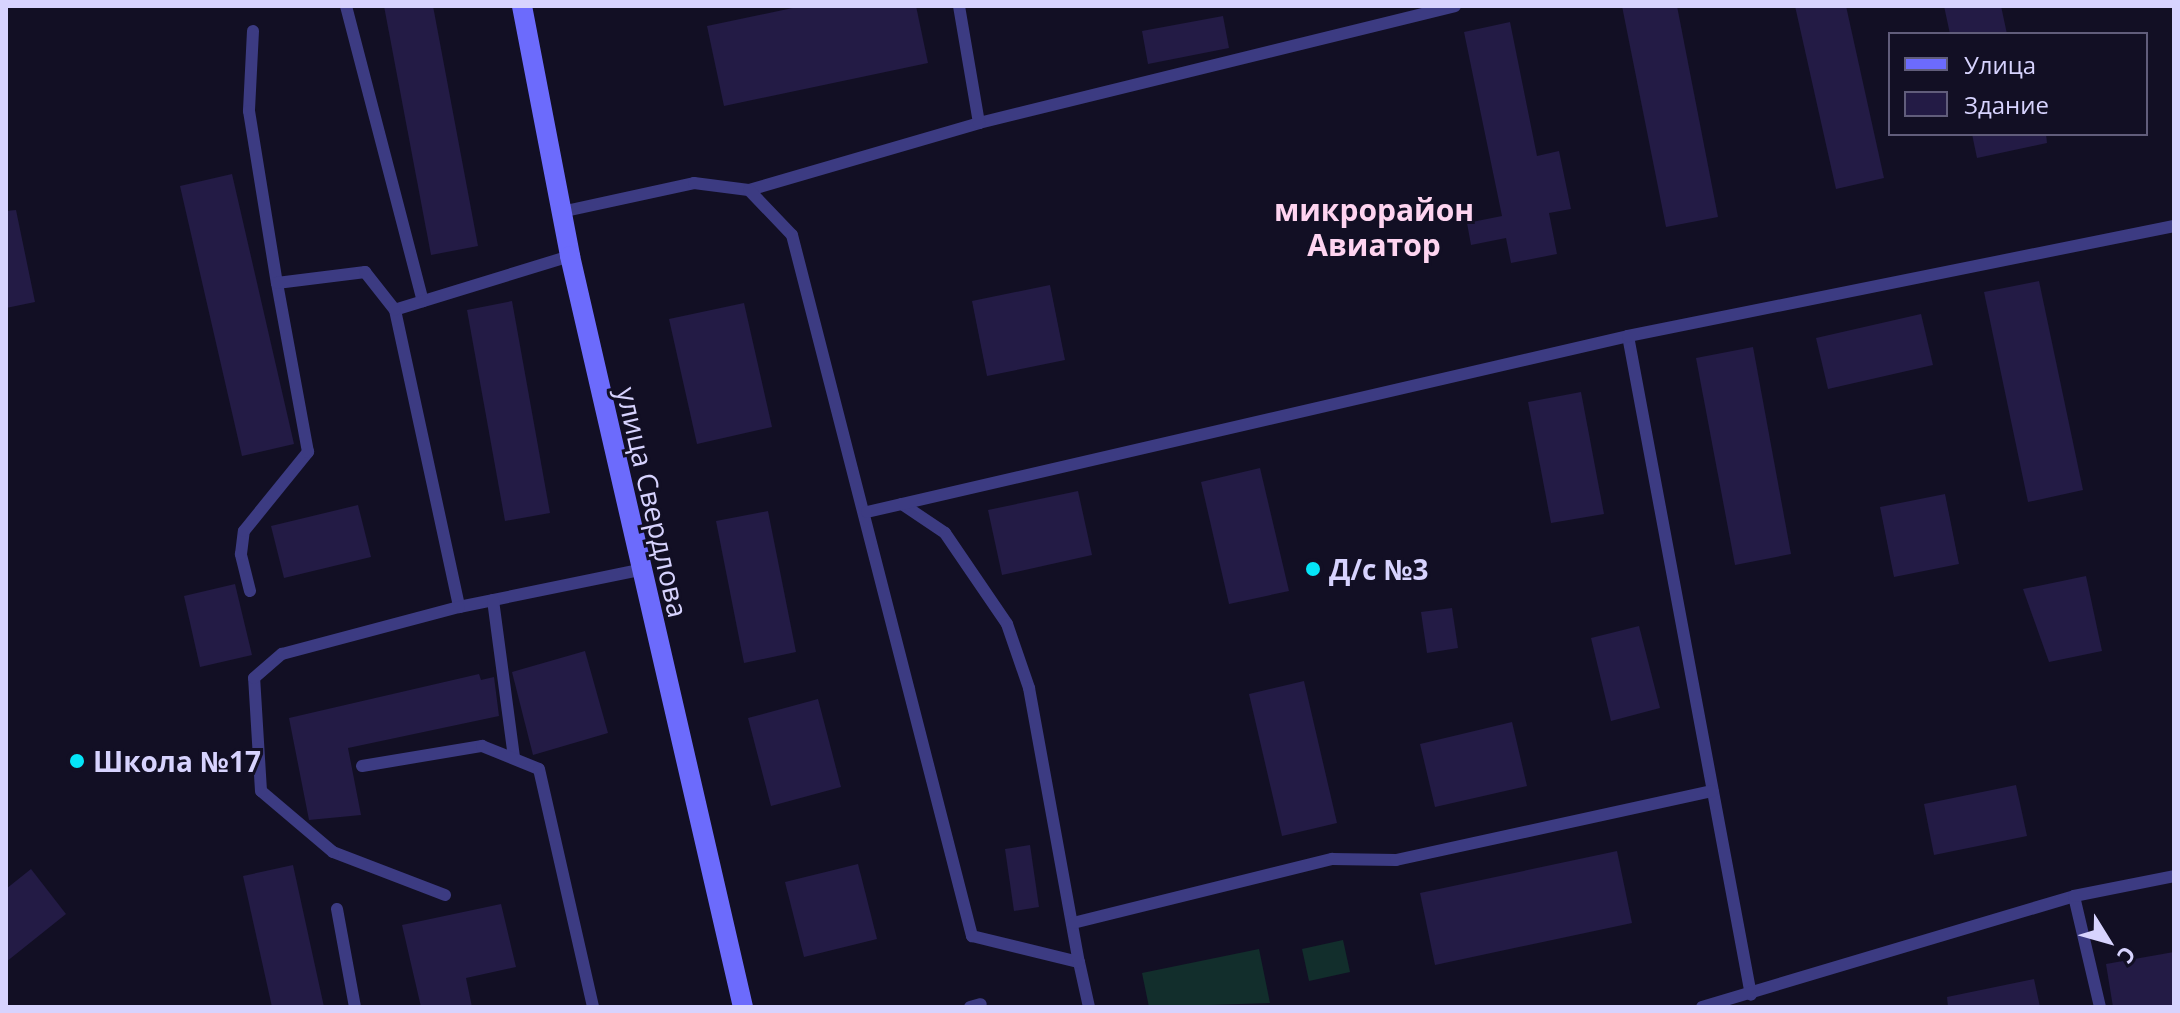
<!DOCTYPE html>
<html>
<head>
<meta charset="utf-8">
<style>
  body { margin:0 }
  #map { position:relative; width:2180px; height:1013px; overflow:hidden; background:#120f24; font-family:"Open Sans",sans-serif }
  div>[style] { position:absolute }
  .green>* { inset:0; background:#122e2c }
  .building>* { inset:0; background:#231b45 }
  .lane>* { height:12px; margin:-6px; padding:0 6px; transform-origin:6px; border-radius:6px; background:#3c3b82 }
  .secondary>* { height:20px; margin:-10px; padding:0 10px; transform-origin:10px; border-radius:10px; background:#6c6bfc }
  .dots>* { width:22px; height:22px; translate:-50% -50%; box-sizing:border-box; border:4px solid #120f24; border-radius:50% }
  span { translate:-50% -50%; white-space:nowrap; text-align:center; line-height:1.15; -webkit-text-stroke:6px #120f24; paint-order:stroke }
  .street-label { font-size:28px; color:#d7d3fe }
  .poi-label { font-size:28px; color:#d7d3fe; font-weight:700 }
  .left { translate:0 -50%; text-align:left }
  .neighbourhood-label { font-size:30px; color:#fed4f0; font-weight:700 }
  .frame { position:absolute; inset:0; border:8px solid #d7d3fe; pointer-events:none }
  .legend { position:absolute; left:1888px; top:32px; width:260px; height:104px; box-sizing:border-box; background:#120f24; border:2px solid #615d7b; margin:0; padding:10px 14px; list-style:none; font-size:24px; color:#d7d3fe }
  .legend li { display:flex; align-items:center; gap:16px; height:40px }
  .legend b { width:40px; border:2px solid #615d7b }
  .north { position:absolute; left:2068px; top:901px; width:80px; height:80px; -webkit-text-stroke:6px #120f24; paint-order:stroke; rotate:127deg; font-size:22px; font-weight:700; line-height:32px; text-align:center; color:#d7d3fe }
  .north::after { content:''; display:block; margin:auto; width:28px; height:36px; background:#d7d3fe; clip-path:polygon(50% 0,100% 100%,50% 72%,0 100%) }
</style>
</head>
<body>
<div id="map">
  <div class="green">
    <i style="clip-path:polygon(1343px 940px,1350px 972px,1309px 981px,1302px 949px)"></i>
    <i style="clip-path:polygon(1259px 949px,1270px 1003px,1149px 1007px,1142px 973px)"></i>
  </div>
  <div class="building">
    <i style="clip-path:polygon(384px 6px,433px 6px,478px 246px,431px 255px)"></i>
    <i style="clip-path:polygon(802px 6px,916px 6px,928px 63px,724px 106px,707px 26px)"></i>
    <i style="clip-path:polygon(1622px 6px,1677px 6px,1718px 217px,1666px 227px)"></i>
    <i style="clip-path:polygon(1795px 6px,1846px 6px,1884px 178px,1836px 189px)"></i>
    <i style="clip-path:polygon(1944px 6px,2001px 6px,2007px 34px,1950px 34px)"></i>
    <i style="clip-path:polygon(1223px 16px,1229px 48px,1148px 64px,1142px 31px)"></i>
    <i style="clip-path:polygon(1510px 22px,1537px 156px,1559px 151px,1571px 209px,1549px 213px,1557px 254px,1511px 263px,1506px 238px,1471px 245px,1467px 223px,1502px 216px,1464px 32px)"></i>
    <i style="clip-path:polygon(1972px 134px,2046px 134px,2047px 143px,1977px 158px)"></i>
    <i style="clip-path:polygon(232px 174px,294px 444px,242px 456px,180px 186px)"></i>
    <i style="clip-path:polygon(16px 210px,35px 302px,6px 308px,6px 211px)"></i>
    <i style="clip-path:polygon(2039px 281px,2083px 490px,2028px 502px,1984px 292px)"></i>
    <i style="clip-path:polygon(1050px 285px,1065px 360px,987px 376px,972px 301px)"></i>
    <i style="clip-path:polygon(512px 301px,550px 513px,505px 521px,467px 310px)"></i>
    <i style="clip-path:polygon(744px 303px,772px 427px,697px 444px,669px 319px)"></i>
    <i style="clip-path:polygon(1921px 314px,1933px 365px,1828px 389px,1816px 338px)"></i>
    <i style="clip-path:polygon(1753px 347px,1791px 554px,1735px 565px,1696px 358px)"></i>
    <i style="clip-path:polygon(1581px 392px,1604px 514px,1551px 523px,1528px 402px)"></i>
    <i style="clip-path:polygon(1260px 468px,1289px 591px,1229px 604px,1201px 482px)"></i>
    <i style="clip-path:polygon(1078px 491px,1092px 555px,1002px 575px,988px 510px)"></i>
    <i style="clip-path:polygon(1945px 494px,1959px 564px,1894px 577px,1880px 507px)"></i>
    <i style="clip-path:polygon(358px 505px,371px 557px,284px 578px,271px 526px)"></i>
    <i style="clip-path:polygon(768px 511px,796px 652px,744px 663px,716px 521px)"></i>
    <i style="clip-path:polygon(2086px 576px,2102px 651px,2049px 662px,2023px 589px)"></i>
    <i style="clip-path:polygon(235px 584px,252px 655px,200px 667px,184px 596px)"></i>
    <i style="clip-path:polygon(1452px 608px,1458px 648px,1427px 653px,1421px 612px)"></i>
    <i style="clip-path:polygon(1639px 626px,1660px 708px,1611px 721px,1591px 638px)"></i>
    <i style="clip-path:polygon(585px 651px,608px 733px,533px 755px,512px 672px)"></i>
    <i style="clip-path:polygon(479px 674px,481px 680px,494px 677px,499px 716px,348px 748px,361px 815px,309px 820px,289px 718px)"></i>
    <i style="clip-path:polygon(1304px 681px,1337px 823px,1282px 836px,1249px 694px)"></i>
    <i style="clip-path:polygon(818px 699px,841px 787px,771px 806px,748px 718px)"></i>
    <i style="clip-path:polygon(1512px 722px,1527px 786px,1435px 807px,1420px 744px)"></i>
    <i style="clip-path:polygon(2016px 785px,2027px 836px,1934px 855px,1924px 804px)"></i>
    <i style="clip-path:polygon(1030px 845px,1039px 907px,1014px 911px,1005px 849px)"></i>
    <i style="clip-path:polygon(1617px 851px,1632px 923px,1435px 965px,1420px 893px)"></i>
    <i style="clip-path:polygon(858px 864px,877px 939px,804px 957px,785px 882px)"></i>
    <i style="clip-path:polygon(293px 865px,324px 1007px,272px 1007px,243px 876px)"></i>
    <i style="clip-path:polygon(31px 869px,66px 914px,6px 962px,6px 889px)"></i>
    <i style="clip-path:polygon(501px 904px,516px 967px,466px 978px,472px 1007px,421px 1007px,402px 925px)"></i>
    <i style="clip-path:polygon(2174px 952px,2174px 1007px,2113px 1007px,2106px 964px)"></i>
    <i style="clip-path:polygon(2034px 979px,2040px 1007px,1948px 1007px,1947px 997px)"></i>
  </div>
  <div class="lane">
    <i style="left:346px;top:6px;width:305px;rotate:75.4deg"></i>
    <i style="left:253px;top:31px;width:80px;rotate:92.9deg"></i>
    <i style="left:249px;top:111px;width:174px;rotate:80.8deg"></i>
    <i style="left:979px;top:123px;width:490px;rotate:-13.8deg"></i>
    <i style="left:749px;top:190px;width:240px;rotate:-16.2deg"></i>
    <i style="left:979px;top:123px;width:119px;rotate:-99.7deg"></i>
    <i style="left:561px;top:212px;width:136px;rotate:-12.3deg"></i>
    <i style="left:694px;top:183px;width:55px;rotate:7.3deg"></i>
    <i style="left:749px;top:190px;width:62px;rotate:46.3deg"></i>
    <i style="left:792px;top:235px;width:724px;rotate:75.6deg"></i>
    <i style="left:972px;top:936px;width:110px;rotate:13.7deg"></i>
    <i style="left:1079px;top:962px;width:46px;rotate:77.5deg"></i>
    <i style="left:570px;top:256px;width:183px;rotate:162.9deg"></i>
    <i style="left:395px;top:310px;width:304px;rotate:77.8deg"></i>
    <i style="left:459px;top:607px;width:184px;rotate:-11.6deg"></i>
    <i style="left:1628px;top:336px;width:670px;rotate:79.43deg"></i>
    <i style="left:902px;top:504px;width:52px;rotate:34deg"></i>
    <i style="left:945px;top:533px;width:110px;rotate:55.7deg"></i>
    <i style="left:1007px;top:624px;width:68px;rotate:71deg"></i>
    <i style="left:1029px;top:688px;width:279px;rotate:79.7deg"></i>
    <i style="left:867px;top:512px;width:781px;rotate:-13.02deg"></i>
    <i style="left:1628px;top:336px;width:557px;rotate:-11.39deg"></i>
    <i style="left:250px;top:591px;width:38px;rotate:-104deg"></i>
    <i style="left:241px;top:554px;width:23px;rotate:-83deg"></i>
    <i style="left:244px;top:531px;width:102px;rotate:-51deg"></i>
    <i style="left:308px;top:452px;width:172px;rotate:-100.4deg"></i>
    <i style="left:277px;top:283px;width:89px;rotate:-7.1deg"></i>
    <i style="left:365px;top:272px;width:48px;rotate:51.7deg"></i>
    <i style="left:493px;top:600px;width:159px;rotate:82.4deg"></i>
    <i style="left:362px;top:766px;width:122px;rotate:-9.5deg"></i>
    <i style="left:482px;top:746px;width:61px;rotate:22deg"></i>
    <i style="left:539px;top:769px;width:244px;rotate:77.2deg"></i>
    <i style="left:445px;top:895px;width:120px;rotate:-159deg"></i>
    <i style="left:333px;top:852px;width:94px;rotate:-139.7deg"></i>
    <i style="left:261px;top:791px;width:113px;rotate:-93.5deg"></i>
    <i style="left:254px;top:678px;width:37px;rotate:-41deg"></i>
    <i style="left:282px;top:654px;width:183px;rotate:-14.9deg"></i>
    <i style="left:337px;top:909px;width:100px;rotate:79.6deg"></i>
    <i style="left:1073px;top:923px;width:267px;rotate:-13.9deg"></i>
    <i style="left:1332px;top:859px;width:64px;rotate:0.9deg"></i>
    <i style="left:1396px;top:860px;width:324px;rotate:-12.3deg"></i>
    <i style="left:970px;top:1007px;width:11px;rotate:-15deg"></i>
    <i style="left:1702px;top:1007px;width:388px;rotate:-16.6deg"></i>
    <i style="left:2100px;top:1007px;width:114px;rotate:-103.2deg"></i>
    <i style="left:2074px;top:896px;width:102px;rotate:-11.3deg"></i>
  </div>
  <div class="secondary">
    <i style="left:522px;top:6px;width:255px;rotate:79.1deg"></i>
    <i style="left:570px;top:256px;width:771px;rotate:77.03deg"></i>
  </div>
  <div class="dots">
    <i style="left:1313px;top:569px;background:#05e5f8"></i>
    <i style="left:77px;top:761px;background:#05e5f8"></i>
  </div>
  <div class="street-label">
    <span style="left:653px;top:502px;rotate:77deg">улица Свердлова</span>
  </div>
  <div class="poi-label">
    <span class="left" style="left:1329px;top:569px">Д/с №3</span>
    <span class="left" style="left:93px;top:761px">Школа №17</span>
  </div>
  <div class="neighbourhood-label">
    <span style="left:1374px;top:227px">микрорайон<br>Авиатор</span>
  </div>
  <div class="frame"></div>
  <ul class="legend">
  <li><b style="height:10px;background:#6c6bfc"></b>Улица</li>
  <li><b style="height:22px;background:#231b45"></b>Здание</li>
  </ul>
  <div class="north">С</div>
</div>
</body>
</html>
